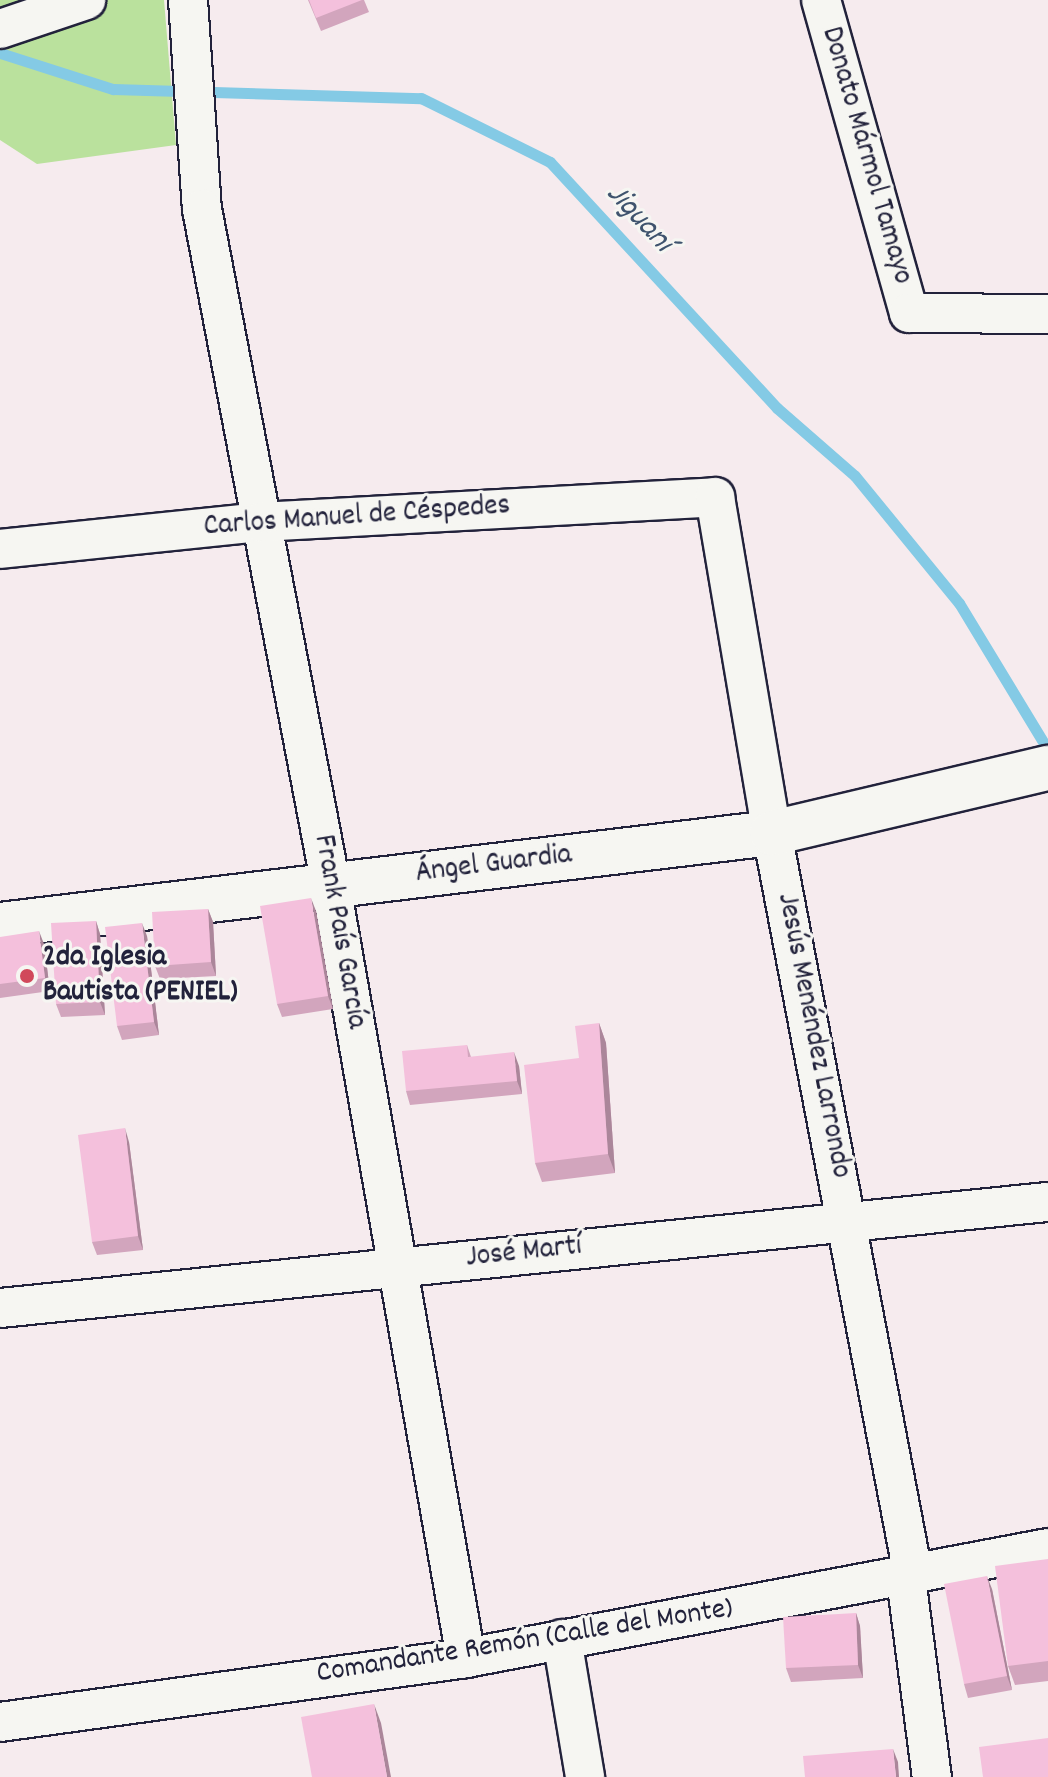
<!DOCTYPE html>
<html>
<head>
<meta charset="utf-8">
<style>
  body { margin:0 }
  #map { position:relative; width:1048px; height:1777px; overflow:hidden; background:#f6ebee; font-family:Dekko,sans-serif }
  div>[style] { position:absolute }
  .green>* { inset:0; background:#bae19d }
  .stream>* { height:11px; margin:-5.5px; padding:0 5.5px; transform-origin:5.5px; border-radius:5.5px; background:#84cae5 }
  .roads { filter:drop-shadow(2px 0 #22223b) drop-shadow(-2px 0 #22223b) drop-shadow(0 2px #22223b) drop-shadow(0 -2px #22223b) }
  .minor>* { height:38px; margin:-19px; padding:0 19px; transform-origin:19px; border-radius:19px; background:#f6f6f2 }
  .major>* { height:44px; margin:-22px; padding:0 22px; transform-origin:22px; border-radius:22px; background:#f6f6f2 }
  .wall>* { inset:0; background:#d2a5bd }
  .shaded-wall>* { inset:0; background:#ab869a }
  .building>* { inset:0; background:#f4c0dc }
  .dots>* { width:22px; height:22px; translate:-50% -50%; box-sizing:border-box; border:4px solid #f6f6f2; border-radius:50% }
  span { translate:-50% -50%; white-space:nowrap; text-align:center; line-height:1.15; -webkit-text-stroke:6px #f6f6f2; paint-order:stroke }
  .street-label { font-size:30px; color:#22223b }
  .poi-label { font-size:30px; color:#22223b; font-weight:700 }
  .left { translate:0 -50%; text-align:left }
  .water-label { font-size:32px; color:#3f546e; font-style:italic }
</style>
</head>
<body>
<div id="map">
  <div class="green">
    <i style="clip-path:polygon(0 0,164px 0,176px 145px,37px 164px,0 140px)"></i>
  </div>
  <div class="stream">
    <i style="left:0;top:53px;width:119px;rotate:17.7deg"></i>
    <i style="left:113px;top:89px;width:308px;rotate:1.7deg"></i>
    <i style="left:421px;top:98px;width:144px;rotate:26.4deg"></i>
    <i style="left:550px;top:162px;width:335px;rotate:47.3deg"></i>
    <i style="left:777px;top:408px;width:103px;rotate:41.1deg"></i>
    <i style="left:855px;top:476px;width:164px;rotate:50.7deg"></i>
    <i style="left:959px;top:603px;width:172px;rotate:58.8deg"></i>
  </div>
  <div class="roads">
    <div class="minor">
      <i style="left:188px;top:0;width:209px;rotate:86.2deg"></i>
      <i style="left:202px;top:209px;width:689px;rotate:79.21deg"></i>
      <i style="left:331px;top:886px;width:784px;rotate:80.08deg"></i>
      <i style="left:821px;top:0;width:325px;rotate:74.3deg"></i>
      <i style="left:909px;top:313px;width:139px;rotate:0.4deg"></i>
      <i style="left:0;top:29px;width:91px;rotate:-18.6deg"></i>
      <i style="left:0;top:549px;width:261px;rotate:-5.9deg"></i>
      <i style="left:260px;top:522px;width:456px;rotate:-3.1deg"></i>
      <i style="left:715px;top:497px;width:341px;rotate:80.4deg"></i>
      <i style="left:772px;top:833px;width:754px;rotate:79.23deg"></i>
      <i style="left:0;top:1308px;width:1053px;rotate:-5.78deg"></i>
      <i style="left:906px;top:1578px;width:201px;rotate:82.6deg"></i>
      <i style="left:562px;top:1639px;width:140px;rotate:80.5deg"></i>
      <i style="left:0;top:1722px;width:470px;rotate:-7.8deg"></i>
      <i style="left:466px;top:1658px;width:592px;rotate:-10.7deg"></i>
    </div>
    <div class="major">
      <i style="left:0;top:925px;width:777px;rotate:-6.8deg"></i>
      <i style="left:772px;top:833px;width:284px;rotate:-13.3deg"></i>
    </div>
  </div>
  <div class="wall">
    <i style="clip-path:polygon(308px 0,364px 0,369px 12px,321px 31px)"></i>
    <i style="clip-path:polygon(208px 909px,213px 922px,216px 976px,160px 979px,155px 966px)"></i>
    <i style="clip-path:polygon(316px 911px,333px 1009px,282px 1017px,277px 1004px)"></i>
    <i style="clip-path:polygon(96px 921px,100px 934px,105px 1015px,61px 1017px,56px 1004px)"></i>
    <i style="clip-path:polygon(147px 936px,159px 1035px,122px 1040px,117px 1026px)"></i>
    <i style="clip-path:polygon(0 937px,44px 944px,50px 991px,0 998px)"></i>
    <i style="clip-path:polygon(599px 1023px,606px 1043px,615px 1173px,542px 1182px,535px 1163px,579px 1058px)"></i>
    <i style="clip-path:polygon(467px 1045px,471px 1057px,519px 1066px,522px 1094px,410px 1105px,406px 1091px)"></i>
    <i style="clip-path:polygon(129px 1142px,143px 1250px,97px 1255px,92px 1242px)"></i>
    <i style="clip-path:polygon(1048px 1559px,1048px 1681px,1015px 1685px,1008px 1666px)"></i>
    <i style="clip-path:polygon(992px 1589px,1012px 1690px,968px 1698px,964px 1684px)"></i>
    <i style="clip-path:polygon(856px 1613px,860px 1626px,863px 1678px,791px 1682px,786px 1668px)"></i>
  </div>
  <div class="shaded-wall">
    <i style="clip-path:polygon(311px 898px,316px 911px,333px 1009px,328px 996px)"></i>
    <i style="clip-path:polygon(208px 909px,213px 922px,216px 976px,211px 962px)"></i>
    <i style="clip-path:polygon(96px 921px,100px 934px,105px 1015px,100px 1002px)"></i>
    <i style="clip-path:polygon(142px 923px,147px 936px,159px 1035px,154px 1022px)"></i>
    <i style="clip-path:polygon(39px 931px,44px 944px,50px 991px,45px 978px)"></i>
    <i style="clip-path:polygon(599px 1023px,606px 1043px,615px 1173px,608px 1154px)"></i>
    <i style="clip-path:polygon(514px 1052px,519px 1066px,522px 1094px,517px 1081px)"></i>
    <i style="clip-path:polygon(125px 1128px,129px 1142px,143px 1250px,138px 1236px)"></i>
    <i style="clip-path:polygon(987px 1576px,992px 1589px,1012px 1690px,1007px 1676px)"></i>
    <i style="clip-path:polygon(856px 1613px,860px 1626px,863px 1678px,858px 1665px)"></i>
    <i style="clip-path:polygon(374px 1704px,381px 1723px,391px 1777px,387px 1777px)"></i>
    <i style="clip-path:polygon(893px 1749px,898px 1762px,899px 1777px,896px 1777px)"></i>
  </div>
  <div class="building">
    <i style="clip-path:polygon(309px 0,362px 0,316px 18px)"></i>
    <i style="clip-path:polygon(311px 898px,328px 996px,277px 1004px,260px 906px)"></i>
    <i style="clip-path:polygon(208px 909px,211px 962px,155px 966px,152px 912px)"></i>
    <i style="clip-path:polygon(96px 921px,100px 1002px,56px 1004px,51px 923px)"></i>
    <i style="clip-path:polygon(142px 923px,154px 1022px,117px 1026px,105px 927px)"></i>
    <i style="clip-path:polygon(39px 931px,45px 978px,0 984px,0 937px)"></i>
    <i style="clip-path:polygon(599px 1023px,608px 1154px,535px 1163px,524px 1065px,579px 1058px,575px 1026px)"></i>
    <i style="clip-path:polygon(467px 1045px,468px 1057px,514px 1052px,517px 1081px,406px 1091px,402px 1051px)"></i>
    <i style="clip-path:polygon(125px 1128px,138px 1236px,92px 1242px,78px 1135px)"></i>
    <i style="clip-path:polygon(1048px 1559px,1048px 1661px,1008px 1666px,995px 1566px)"></i>
    <i style="clip-path:polygon(987px 1576px,1007px 1676px,964px 1684px,944px 1584px)"></i>
    <i style="clip-path:polygon(856px 1613px,858px 1665px,786px 1668px,783px 1617px)"></i>
    <i style="clip-path:polygon(374px 1704px,387px 1777px,312px 1777px,301px 1717px)"></i>
    <i style="clip-path:polygon(1048px 1738px,1048px 1777px,983px 1777px,979px 1747px)"></i>
    <i style="clip-path:polygon(893px 1749px,896px 1777px,805px 1777px,803px 1756px)"></i>
  </div>
  <div class="dots">
    <i style="left:27px;top:976px;background:#d1495b"></i>
  </div>
  <div class="street-label">
    <span style="left:865px;top:156px;rotate:74deg">Donato Mármol Tamayo</span>
    <span style="left:357px;top:518px;rotate:-4deg">Carlos Manuel de Céspedes</span>
    <span style="left:494px;top:866px;rotate:-7deg">Ángel Guardia</span>
    <span style="left:338px;top:932px;rotate:80deg">Frank País García</span>
    <span style="left:812px;top:1036px;rotate:79deg">Jesús Menéndez Larrondo</span>
    <span style="left:524px;top:1254px;rotate:-6deg">José Martí</span>
    <span style="left:525px;top:1643px;rotate:-9deg">Comandante Remón (Calle del Monte)</span>
  </div>
  <div class="poi-label">
    <span class="left" style="left:43px;top:976px">2da Iglesia<br>Bautista (PENIEL)</span>
  </div>
  <div class="water-label">
    <span style="left:638px;top:219px;rotate:47deg">Jiguaní</span>
  </div>
</div>
</body>
</html>
